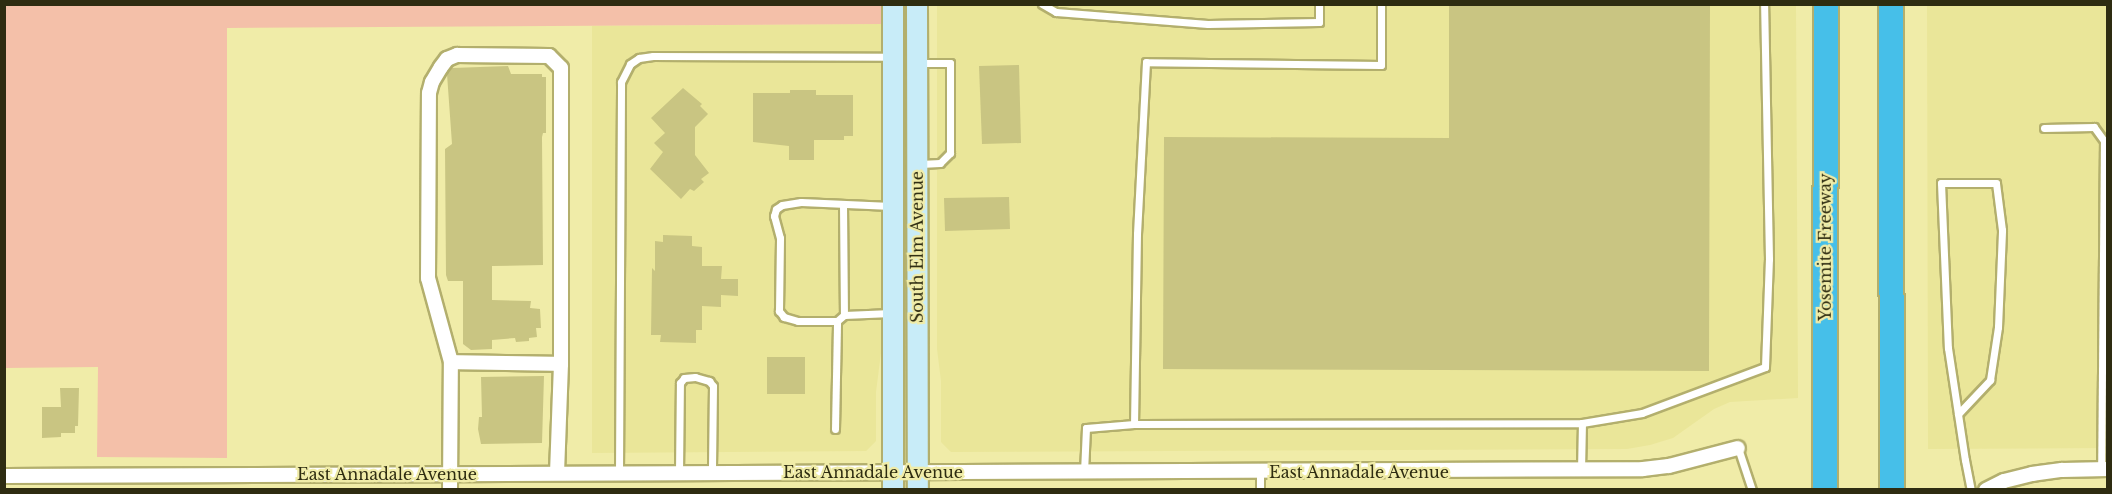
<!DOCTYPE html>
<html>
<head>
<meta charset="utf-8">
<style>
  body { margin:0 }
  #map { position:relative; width:2112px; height:494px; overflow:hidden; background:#f0eca8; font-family:"Libre Baskerville",serif }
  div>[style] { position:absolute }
  .built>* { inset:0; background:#eae699 }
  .green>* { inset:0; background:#f4c0a9 }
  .building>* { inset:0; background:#c9c582 }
  .roads { filter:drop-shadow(2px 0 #b3af6d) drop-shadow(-2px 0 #b3af6d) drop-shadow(0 2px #b3af6d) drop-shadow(0 -2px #b3af6d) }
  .service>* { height:7px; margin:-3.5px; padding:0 3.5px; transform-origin:3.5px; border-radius:3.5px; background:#fff }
  .minor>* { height:14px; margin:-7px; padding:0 7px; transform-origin:7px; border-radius:7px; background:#fff }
  .secondary>* { height:20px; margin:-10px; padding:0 10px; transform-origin:10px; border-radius:10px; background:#c8ecf8 }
  .motorway>* { height:24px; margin:-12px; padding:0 12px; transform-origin:12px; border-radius:12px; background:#46bfe9 }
  span { translate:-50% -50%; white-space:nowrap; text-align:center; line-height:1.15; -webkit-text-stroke:4.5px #f0eca8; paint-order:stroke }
  .street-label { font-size:16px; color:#2e2c11 }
  .frame { position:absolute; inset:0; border:6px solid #2e2c11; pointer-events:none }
</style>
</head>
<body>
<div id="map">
  <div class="built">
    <i style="clip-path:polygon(937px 5px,1796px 5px,1798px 398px,1730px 402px,1714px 409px,1673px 438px,1650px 445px,1627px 449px,951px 452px,941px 442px,941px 381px,937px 349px)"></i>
    <i style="clip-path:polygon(1927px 5px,2107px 5px,2107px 448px,1928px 449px)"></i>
    <i style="clip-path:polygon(881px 24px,881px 353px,876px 392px,876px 441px,866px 451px,592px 453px,592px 26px)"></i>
  </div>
  <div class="green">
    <i style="clip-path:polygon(881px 5px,881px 24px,227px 28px,227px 458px,97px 457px,98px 367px,5px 368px,5px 5px)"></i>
  </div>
  <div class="building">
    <i style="clip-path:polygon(1449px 4px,1710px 4px,1709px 371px,1163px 369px,1164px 137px,1449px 138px)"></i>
    <i style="clip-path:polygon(1019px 65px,1021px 143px,982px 144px,979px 66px)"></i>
    <i style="clip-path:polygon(508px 66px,511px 74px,542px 74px,542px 77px,546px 77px,546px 133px,543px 133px,542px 137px,543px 265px,492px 266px,492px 300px,531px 301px,530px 308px,540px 309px,541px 328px,536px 328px,537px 337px,529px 338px,529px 341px,516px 342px,515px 338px,492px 340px,492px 349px,471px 350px,463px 344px,463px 281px,448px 281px,446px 275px,445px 149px,452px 144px,447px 74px,452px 68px)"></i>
    <i style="clip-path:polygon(683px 88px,702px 104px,700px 106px,708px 114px,695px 127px,695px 155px,709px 173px,701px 179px,704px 182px,694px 191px,690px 189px,681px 199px,650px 169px,663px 152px,654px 143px,665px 133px,651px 118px)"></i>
    <i style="clip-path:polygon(790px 90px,816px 90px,816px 95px,853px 95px,853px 136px,844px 136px,844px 140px,814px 140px,814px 160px,789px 160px,789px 146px,753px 142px,753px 93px,790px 93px)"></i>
    <i style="clip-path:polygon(1009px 197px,1010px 229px,945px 231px,944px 198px)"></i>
    <i style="clip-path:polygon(663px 235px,692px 236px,692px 246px,702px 247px,702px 266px,722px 266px,721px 279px,738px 279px,738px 296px,721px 295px,721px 307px,702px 306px,702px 330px,696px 330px,696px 343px,660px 342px,661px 335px,651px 335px,652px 268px,655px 271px,655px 241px,663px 242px)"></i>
    <i style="clip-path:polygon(767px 357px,805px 357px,805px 394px,767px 394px)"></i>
    <i style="clip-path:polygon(544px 376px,542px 443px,481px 444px,478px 429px,479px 417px,482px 417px,481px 377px)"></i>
    <i style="clip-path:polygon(60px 388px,79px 388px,78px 426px,75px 426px,75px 433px,61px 433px,61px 437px,42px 438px,42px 407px,61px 407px)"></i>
  </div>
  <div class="roads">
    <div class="service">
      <i style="left:1042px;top:4px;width:16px;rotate:30deg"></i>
      <i style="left:1056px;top:12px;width:152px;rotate:4.5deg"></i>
      <i style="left:1208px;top:24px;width:111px;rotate:-1deg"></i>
      <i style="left:1319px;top:22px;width:18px;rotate:-90deg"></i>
      <i style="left:1381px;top:4px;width:61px;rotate:90deg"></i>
      <i style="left:1381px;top:65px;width:235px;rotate:-179.3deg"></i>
      <i style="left:1146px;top:62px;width:172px;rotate:93deg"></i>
      <i style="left:1137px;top:234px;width:190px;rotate:90.9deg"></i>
      <i style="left:1134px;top:424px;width:448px;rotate:-0.1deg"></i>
      <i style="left:919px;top:63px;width:31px"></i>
      <i style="left:950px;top:63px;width:90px;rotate:90deg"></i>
      <i style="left:950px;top:153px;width:14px;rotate:135deg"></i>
      <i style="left:940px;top:163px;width:20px;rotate:177deg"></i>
      <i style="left:2044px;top:128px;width:50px;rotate:-1.1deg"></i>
      <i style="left:2094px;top:127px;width:17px;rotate:54deg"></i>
      <i style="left:2104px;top:141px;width:328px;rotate:90.5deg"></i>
      <i style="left:843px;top:204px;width:111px;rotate:89.5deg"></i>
      <i style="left:891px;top:313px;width:47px;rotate:177.6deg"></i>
      <i style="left:844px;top:315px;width:9px;rotate:139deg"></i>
      <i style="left:837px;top:321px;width:39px;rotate:180deg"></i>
      <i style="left:798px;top:321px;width:15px;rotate:-164deg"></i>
      <i style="left:784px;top:317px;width:8px;rotate:-130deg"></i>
      <i style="left:779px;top:311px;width:73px;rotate:-89.2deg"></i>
      <i style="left:780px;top:238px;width:23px;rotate:-105deg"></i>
      <i style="left:774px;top:216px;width:7px;rotate:-74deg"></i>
      <i style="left:776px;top:209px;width:7px;rotate:-34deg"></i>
      <i style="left:782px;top:205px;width:19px;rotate:-9deg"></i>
      <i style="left:801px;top:202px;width:90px;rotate:2.5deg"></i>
      <i style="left:1958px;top:414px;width:47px;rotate:-46.7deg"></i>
      <i style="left:1990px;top:380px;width:54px;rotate:-81.4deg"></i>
      <i style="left:1998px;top:327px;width:97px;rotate:-87.6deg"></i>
      <i style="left:2002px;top:230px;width:47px;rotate:-97.3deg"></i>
      <i style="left:1996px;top:183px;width:55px;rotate:180deg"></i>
      <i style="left:1941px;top:183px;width:165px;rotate:87.6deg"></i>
      <i style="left:1948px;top:348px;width:113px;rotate:81.4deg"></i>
      <i style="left:1965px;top:460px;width:31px;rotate:79deg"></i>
      <i style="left:835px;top:429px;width:108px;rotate:-88.9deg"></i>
      <i style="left:1738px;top:448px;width:44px;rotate:71.6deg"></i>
      <i style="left:1581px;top:470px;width:47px;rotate:-88.8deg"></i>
      <i style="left:1582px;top:423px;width:61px;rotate:-9.5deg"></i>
      <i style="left:1642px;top:413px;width:131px;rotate:-20.5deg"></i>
      <i style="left:1765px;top:367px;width:108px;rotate:-87.9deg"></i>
      <i style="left:1769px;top:259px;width:255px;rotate:-91.1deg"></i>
      <i style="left:1084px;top:472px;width:44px;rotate:-87.4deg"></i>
      <i style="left:1086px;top:428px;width:48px;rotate:-4.8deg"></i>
      <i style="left:1260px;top:472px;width:18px;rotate:90deg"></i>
      <i style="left:619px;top:473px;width:391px;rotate:-89.7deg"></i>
      <i style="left:621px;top:82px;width:20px;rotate:-63deg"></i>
      <i style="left:630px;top:64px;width:11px;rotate:-34deg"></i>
      <i style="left:639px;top:58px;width:14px;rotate:-8deg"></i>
      <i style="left:653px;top:56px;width:238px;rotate:0.2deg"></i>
      <i style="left:679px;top:473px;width:90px;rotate:-89.4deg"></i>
      <i style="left:680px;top:383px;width:6px;rotate:-51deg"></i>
      <i style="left:684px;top:378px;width:11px;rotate:-5deg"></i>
      <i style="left:695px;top:377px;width:15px;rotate:16deg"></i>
      <i style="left:709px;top:381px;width:6px;rotate:51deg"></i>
      <i style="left:713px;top:386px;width:87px;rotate:90.7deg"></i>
    </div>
    <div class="minor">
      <i style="left:451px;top:362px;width:110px;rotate:1deg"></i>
      <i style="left:4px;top:476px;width:1639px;rotate:-0.24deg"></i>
      <i style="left:1643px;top:469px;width:26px;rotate:-7deg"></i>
      <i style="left:1669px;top:466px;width:71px;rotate:-14.6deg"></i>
      <i style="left:450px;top:490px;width:128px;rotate:-89.6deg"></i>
      <i style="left:451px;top:362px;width:87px;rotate:-105.3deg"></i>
      <i style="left:428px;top:278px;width:185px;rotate:-89.7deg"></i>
      <i style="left:429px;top:93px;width:11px;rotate:-75deg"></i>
      <i style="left:432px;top:82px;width:17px;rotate:-59deg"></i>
      <i style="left:441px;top:67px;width:10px;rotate:-53deg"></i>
      <i style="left:447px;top:59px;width:11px;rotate:-22deg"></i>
      <i style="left:457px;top:55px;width:92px;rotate:0.6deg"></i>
      <i style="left:549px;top:56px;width:17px;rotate:45deg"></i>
      <i style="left:561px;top:68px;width:296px;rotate:90deg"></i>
      <i style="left:561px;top:364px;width:109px;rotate:92.1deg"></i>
      <i style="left:1986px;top:490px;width:20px;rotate:-27deg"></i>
      <i style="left:2004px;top:481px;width:29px;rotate:-14deg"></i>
      <i style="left:2032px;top:474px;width:30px;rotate:-8deg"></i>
      <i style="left:2062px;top:470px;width:46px;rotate:-1.2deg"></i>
    </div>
    <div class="secondary">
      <i style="left:917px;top:4px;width:486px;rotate:89.9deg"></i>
      <i style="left:893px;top:490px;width:486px;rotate:-90deg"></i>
    </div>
    <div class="motorway">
      <i style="left:1891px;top:4px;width:486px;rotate:89.9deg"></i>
      <i style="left:1825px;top:490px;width:486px;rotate:-89.9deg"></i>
    </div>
  </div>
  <div class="street-label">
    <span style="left:917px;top:247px;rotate:-90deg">South Elm Avenue</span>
    <span style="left:1825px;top:247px;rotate:-90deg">Yosemite Freeway</span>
    <span style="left:873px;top:472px">East Annadale Avenue</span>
    <span style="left:1359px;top:472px">East Annadale Avenue</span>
    <span style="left:387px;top:474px">East Annadale Avenue</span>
  </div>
  <div class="frame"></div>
</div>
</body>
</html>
